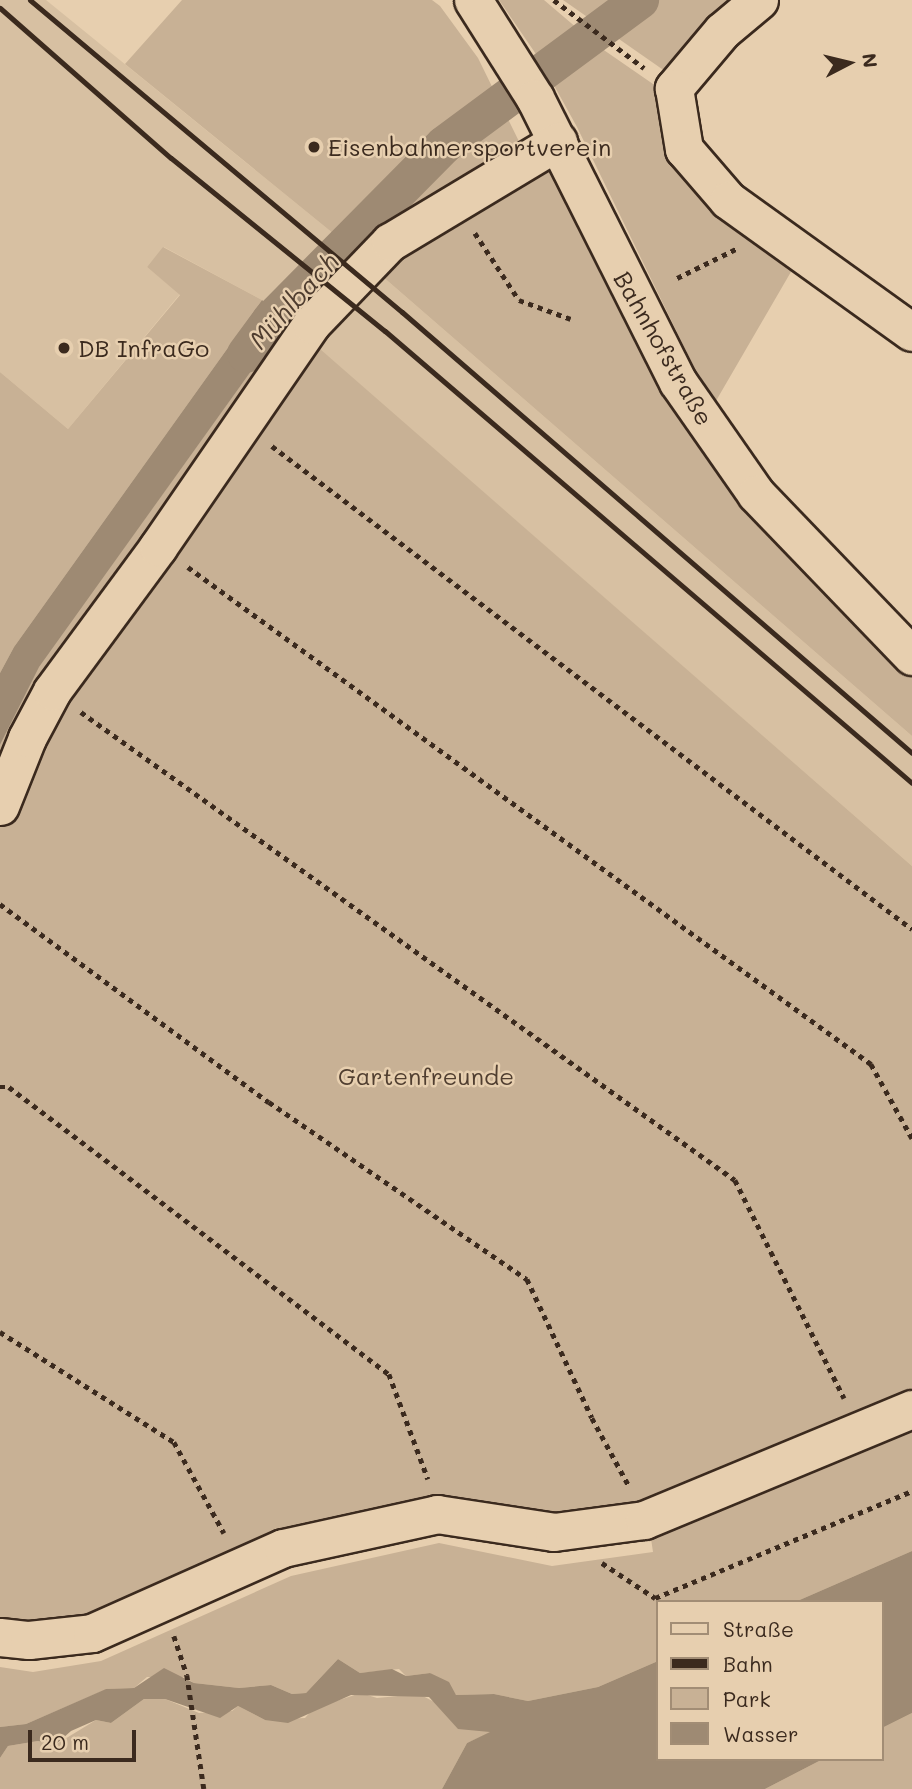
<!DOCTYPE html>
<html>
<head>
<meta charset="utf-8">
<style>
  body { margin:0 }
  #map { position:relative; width:912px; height:1789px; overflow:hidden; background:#e7cfaf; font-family:Mali,sans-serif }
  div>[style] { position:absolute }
  .built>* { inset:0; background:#d7c0a2 }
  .green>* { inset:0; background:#c8b195 }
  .water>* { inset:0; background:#9e8a73 }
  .canal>* { height:38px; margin:-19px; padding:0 19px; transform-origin:19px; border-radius:19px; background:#9e8a73 }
  .path>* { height:4.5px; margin-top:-2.25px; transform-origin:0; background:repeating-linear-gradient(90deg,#3b2a1e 0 5px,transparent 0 10px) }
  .roads { filter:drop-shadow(2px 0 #3b2a1e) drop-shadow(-2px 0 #3b2a1e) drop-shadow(0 2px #3b2a1e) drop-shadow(0 -2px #3b2a1e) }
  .minor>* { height:37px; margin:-18.5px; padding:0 18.5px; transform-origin:18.5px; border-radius:18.5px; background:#e7cfaf }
  .rail>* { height:5px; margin:-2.5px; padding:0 2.5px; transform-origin:2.5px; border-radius:2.5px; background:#3b2a1e }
  .dots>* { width:19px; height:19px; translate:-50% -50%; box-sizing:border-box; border:4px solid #e7cfaf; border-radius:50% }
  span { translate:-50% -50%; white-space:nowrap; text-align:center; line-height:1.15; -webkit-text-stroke:5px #e7cfaf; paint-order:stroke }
  .poi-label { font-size:24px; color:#3b2a1e }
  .left { translate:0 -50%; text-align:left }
  .street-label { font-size:24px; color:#3b2a1e }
  .park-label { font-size:24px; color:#503e30 }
  .water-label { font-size:26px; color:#4f3d2f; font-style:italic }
  .legend { position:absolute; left:656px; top:1600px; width:228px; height:161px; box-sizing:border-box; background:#e7cfaf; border:2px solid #a28d75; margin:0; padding:9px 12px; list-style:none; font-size:21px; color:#3b2a1e }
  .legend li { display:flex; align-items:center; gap:14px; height:35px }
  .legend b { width:35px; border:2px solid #a28d75 }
  .north { position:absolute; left:814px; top:28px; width:70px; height:70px; -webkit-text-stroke:5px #e7cfaf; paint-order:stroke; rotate:83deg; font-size:19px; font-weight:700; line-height:28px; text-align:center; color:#3b2a1e }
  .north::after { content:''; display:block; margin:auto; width:24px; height:32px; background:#3b2a1e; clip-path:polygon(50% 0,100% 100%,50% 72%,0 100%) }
  .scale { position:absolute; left:28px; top:1730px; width:108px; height:32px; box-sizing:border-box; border:4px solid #3b2a1e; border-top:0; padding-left:9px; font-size:21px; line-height:24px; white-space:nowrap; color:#3b2a1e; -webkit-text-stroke:5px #e7cfaf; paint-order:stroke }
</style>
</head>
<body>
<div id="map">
  <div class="built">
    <i style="clip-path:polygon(0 0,46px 0,329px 230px,912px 736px,912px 866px,287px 321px,262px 300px,164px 247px,147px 267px,180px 294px,68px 429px,0 372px)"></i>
  </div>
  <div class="green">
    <i style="clip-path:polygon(182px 0,432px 0,440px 6px,478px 58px,532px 168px,552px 161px,591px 244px,912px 673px,912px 736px,329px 230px,125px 64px)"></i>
    <i style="clip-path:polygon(499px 0,544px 0,598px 46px,666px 93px,677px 153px,799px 258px,713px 406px,577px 127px,540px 60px)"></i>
    <i style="clip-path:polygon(563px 0,743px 0,672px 76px)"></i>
    <i style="clip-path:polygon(163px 247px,262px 300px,14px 647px,0 673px,0 372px,68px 429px,180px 295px,147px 267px)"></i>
    <i style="clip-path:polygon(287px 321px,295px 328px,0 784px,0 745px,38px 667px)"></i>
    <i style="clip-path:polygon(312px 342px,912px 866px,912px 1399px,644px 1507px,554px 1519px,435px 1502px,89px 1625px,0 1629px,0 825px,30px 746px)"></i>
    <i style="clip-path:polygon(912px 1422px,912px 1551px,795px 1602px,658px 1602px,658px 1661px,598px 1687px,528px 1701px,494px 1694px,456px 1695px,430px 1673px,406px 1676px,399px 1669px,360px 1673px,338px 1659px,306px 1693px,292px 1694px,271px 1685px,239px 1688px,194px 1683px,184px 1677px,147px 1677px,134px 1688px,107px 1689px,26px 1724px,0 1727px,0 1667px,33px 1672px,101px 1661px,291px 1576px,439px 1543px,552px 1566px,653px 1552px,650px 1532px)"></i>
    <i style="clip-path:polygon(361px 1693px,377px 1698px,419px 1694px,492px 1732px,467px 1743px,442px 1789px,0 1789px,0 1758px,8px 1746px,38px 1741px,55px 1745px,96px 1720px,111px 1723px,144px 1699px,165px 1699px,199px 1713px,232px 1711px,238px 1706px,265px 1720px,305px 1718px,314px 1708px)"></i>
    <i style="clip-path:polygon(912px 1713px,912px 1789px,765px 1789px,823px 1759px,882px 1759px,882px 1728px)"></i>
  </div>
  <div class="water">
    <i style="clip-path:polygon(262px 300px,287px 321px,39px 667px,0 745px,0 673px,14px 647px)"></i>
    <i style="clip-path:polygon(912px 1551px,912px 1713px,882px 1728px,882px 1602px,795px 1602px)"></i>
    <i style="clip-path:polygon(338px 1659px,360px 1673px,392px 1669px,406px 1676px,430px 1673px,449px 1682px,456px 1695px,494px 1694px,528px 1701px,598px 1687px,658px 1661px,658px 1759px,823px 1759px,765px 1789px,442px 1789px,467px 1743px,490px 1732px,458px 1729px,429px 1697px,351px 1695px,288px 1723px,265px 1720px,238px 1706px,220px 1718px,165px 1699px,144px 1699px,111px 1723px,96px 1720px,71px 1731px,55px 1745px,38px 1741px,8px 1746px,0 1758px,0 1779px,0 1727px,26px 1724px,106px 1689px,134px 1688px,164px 1668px,194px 1683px,239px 1688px,271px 1685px,292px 1694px,306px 1693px)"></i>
  </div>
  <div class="canal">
    <i style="left:246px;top:354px;width:42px;rotate:-53.7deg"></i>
    <i style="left:271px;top:320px;width:246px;rotate:-45.3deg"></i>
    <i style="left:444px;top:145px;width:244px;rotate:-36.5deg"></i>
  </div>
  <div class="path">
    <i style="left:554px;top:0;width:113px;rotate:37.1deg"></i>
    <i style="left:475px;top:233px;width:80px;rotate:56.7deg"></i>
    <i style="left:519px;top:300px;width:55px;rotate:20.1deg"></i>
    <i style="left:677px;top:278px;width:66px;rotate:-26.2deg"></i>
    <i style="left:272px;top:446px;width:802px;rotate:37.04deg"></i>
    <i style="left:188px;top:567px;width:845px;rotate:36.04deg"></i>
    <i style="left:871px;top:1064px;width:85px;rotate:61deg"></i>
    <i style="left:81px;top:712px;width:804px;rotate:35.59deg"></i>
    <i style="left:735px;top:1180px;width:244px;rotate:63.4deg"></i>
    <i style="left:0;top:904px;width:334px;rotate:36.4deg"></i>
    <i style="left:269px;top:1102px;width:313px;rotate:34.5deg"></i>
    <i style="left:527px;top:1279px;width:153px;rotate:64.9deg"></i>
    <i style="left:592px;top:1418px;width:77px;rotate:61.4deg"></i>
    <i style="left:0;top:1087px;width:9px"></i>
    <i style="left:9px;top:1087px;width:476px;rotate:37.1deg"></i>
    <i style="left:389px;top:1374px;width:112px;rotate:69.6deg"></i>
    <i style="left:0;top:1332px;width:206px;rotate:32.3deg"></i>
    <i style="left:174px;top:1442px;width:104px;rotate:61.2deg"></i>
    <i style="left:602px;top:1563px;width:64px;rotate:33.4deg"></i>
    <i style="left:655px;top:1598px;width:278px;rotate:-22.6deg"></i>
    <i style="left:174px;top:1636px;width:41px;rotate:71.6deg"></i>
    <i style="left:187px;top:1675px;width:115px;rotate:81.5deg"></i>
  </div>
  <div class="roads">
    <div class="minor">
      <i style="left:473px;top:0;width:116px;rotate:57.7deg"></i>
      <i style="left:535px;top:98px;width:318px;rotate:63.3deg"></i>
      <i style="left:678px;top:382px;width:136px;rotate:55.1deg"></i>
      <i style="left:756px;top:494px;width:225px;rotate:46.1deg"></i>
      <i style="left:759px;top:0;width:48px;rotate:140deg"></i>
      <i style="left:722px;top:31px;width:75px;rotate:130.1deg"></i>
      <i style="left:674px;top:88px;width:62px;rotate:80.7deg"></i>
      <i style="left:684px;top:149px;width:67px;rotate:49.2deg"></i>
      <i style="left:728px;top:200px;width:226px;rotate:35.7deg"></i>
      <i style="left:0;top:806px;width:73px;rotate:-68.3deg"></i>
      <i style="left:27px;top:738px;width:53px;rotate:-62deg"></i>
      <i style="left:52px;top:691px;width:179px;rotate:-53.6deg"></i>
      <i style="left:158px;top:547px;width:270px;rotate:-55.5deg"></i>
      <i style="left:311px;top:324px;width:114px;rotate:-46.1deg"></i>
      <i style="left:390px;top:242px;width:196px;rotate:-31deg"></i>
      <i style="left:0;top:1637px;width:29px;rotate:6deg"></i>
      <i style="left:29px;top:1640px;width:63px;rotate:-6.3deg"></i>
      <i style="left:92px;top:1633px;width:209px;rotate:-24deg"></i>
      <i style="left:283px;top:1548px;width:158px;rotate:-12.4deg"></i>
      <i style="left:437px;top:1514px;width:118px;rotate:8.7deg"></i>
      <i style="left:554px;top:1532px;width:91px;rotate:-7.6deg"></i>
      <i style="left:644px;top:1520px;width:290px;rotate:-22.5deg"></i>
    </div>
  </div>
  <div class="rail">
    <i style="left:30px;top:0;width:486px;rotate:40deg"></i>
    <i style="left:402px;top:312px;width:674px;rotate:40.85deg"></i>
    <i style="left:0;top:8px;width:227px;rotate:41.3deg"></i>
    <i style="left:171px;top:158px;width:275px;rotate:39deg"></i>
    <i style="left:385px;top:331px;width:694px;rotate:40.62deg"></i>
  </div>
  <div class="dots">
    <i style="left:314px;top:147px;background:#3b2a1e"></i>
    <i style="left:64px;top:348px;background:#3b2a1e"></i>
  </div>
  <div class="poi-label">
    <span class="left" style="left:328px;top:147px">Eisenbahnersportverein</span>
    <span class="left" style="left:78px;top:348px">DB InfraGo</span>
  </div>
  <div class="street-label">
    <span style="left:664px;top:348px;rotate:60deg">Bahnhofstraße</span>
  </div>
  <div class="park-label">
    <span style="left:426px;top:1076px">Gartenfreunde</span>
  </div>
  <div class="water-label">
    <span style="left:294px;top:301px;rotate:-48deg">Mühlbach</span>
  </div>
  <ul class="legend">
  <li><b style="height:9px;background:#e7cfaf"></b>Straße</li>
  <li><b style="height:9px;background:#3b2a1e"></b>Bahn</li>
  <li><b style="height:19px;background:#c8b195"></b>Park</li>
  <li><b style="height:19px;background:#9e8a73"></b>Wasser</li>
  </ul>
  <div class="north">N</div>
  <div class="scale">20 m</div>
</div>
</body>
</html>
